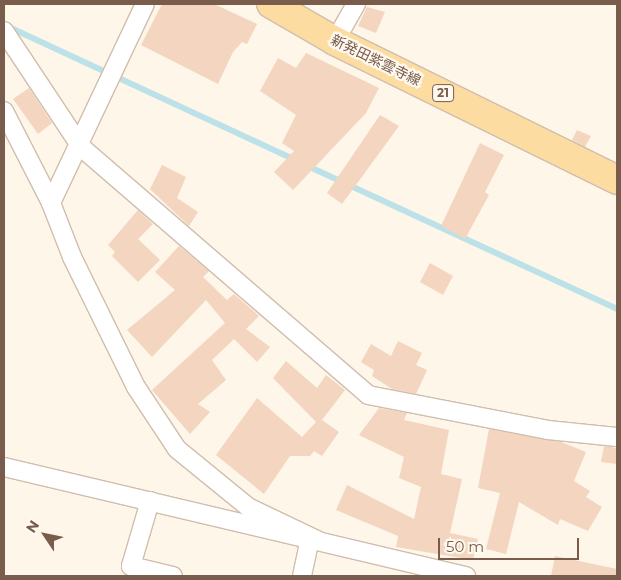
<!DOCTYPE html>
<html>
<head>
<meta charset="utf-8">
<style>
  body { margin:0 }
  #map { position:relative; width:621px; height:580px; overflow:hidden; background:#fdf6e9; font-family:Montserrat,"Noto Sans JP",sans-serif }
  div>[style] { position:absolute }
  .stream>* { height:5.5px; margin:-2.75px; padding:0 2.75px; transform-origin:2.75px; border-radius:2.75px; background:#bce1e8 }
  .building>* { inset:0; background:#f3d5c0 }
  .roads { filter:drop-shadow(1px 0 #d0bead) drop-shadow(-1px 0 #d0bead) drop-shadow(0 1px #d0bead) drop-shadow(0 -1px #d0bead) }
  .street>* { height:18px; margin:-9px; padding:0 9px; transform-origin:9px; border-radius:9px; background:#fff }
  .primary>* { height:28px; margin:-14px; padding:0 14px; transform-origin:14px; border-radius:14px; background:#fcdca1 }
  span { translate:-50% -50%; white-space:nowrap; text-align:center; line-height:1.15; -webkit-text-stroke:4.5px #fff9f0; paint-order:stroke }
  .shield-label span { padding:1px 4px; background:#fff9f0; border:1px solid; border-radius:4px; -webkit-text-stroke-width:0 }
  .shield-label { font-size:12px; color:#795c4b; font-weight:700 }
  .street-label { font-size:14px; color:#795c4b }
  .frame { position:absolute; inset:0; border:5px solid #795c4b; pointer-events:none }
  .north { position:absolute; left:20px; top:510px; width:50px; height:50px; -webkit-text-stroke:4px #fff9f0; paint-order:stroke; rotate:304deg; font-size:14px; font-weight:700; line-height:20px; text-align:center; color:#795c4b }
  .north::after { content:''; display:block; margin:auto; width:18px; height:22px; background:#795c4b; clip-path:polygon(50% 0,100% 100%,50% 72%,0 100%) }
  .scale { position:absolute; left:438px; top:538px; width:141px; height:22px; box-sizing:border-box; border:2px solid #795c4b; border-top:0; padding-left:6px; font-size:15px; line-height:18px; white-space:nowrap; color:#795c4b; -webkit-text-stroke:4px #fff9f0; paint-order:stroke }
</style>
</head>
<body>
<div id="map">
  <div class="stream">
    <i style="left:7px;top:26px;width:319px;rotate:24.9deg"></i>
    <i style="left:308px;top:166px;width:340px;rotate:24.8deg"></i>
  </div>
  <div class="building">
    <i style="clip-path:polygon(162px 4px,214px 4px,257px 24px,247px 44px,242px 42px,233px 52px,218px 84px,141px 45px)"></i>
    <i style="clip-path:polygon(367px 7px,385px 12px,376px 33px,358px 26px)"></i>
    <i style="clip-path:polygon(306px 53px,379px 88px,366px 113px,293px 190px,274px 172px,294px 151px,282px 143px,296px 115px,260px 91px,278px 58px,296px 68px)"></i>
    <i style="clip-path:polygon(29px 88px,52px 123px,38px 134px,13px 99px)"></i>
    <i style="clip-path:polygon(380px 115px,399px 126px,342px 204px,327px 193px)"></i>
    <i style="clip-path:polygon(577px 130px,591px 136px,585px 147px,572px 140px)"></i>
    <i style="clip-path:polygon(480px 143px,504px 155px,485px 192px,489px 195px,465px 239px,441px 226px)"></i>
    <i style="clip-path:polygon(162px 165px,186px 177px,177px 198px,198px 212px,189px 226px,150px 189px)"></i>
    <i style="clip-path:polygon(138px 210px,153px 224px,138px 239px,160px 260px,138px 282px,112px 256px,115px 252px,108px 245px)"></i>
    <i style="clip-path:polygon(179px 246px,209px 271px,203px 277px,227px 300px,234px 294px,259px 316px,246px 329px,270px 347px,257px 362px,234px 339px,212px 360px,226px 380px,198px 404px,210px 412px,190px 434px,152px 390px,225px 323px,206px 300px,152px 357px,127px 330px,175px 290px,155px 272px)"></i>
    <i style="clip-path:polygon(430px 263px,453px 276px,443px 295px,420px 282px)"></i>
    <i style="clip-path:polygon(398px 341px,422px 353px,416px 365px,427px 370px,416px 394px,392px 389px,372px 376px,374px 370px,361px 362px,371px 344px,391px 356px)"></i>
    <i style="clip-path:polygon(286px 361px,317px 388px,326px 375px,345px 390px,322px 420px,339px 432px,322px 456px,314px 451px,310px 456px,290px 456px,264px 494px,216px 455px,257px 398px,302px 437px,316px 422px,273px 378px)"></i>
    <i style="clip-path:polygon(379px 408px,407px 413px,404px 420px,449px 430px,441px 474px,462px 479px,450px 533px,478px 539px,473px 560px,396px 547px,398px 536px,336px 510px,347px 485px,414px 519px,421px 487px,399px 478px,404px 457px,359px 435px)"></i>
    <i style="clip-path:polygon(489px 429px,561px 442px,586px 452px,574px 481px,590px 491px,586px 497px,602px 507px,588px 531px,560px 519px,558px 525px,519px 502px,506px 554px,486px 549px,500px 493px,478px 488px)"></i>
    <i style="clip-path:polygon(604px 446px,617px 448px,617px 464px,601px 462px)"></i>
    <i style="clip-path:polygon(555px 556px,617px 569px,616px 576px,551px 576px)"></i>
  </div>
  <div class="roads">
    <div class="street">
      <i style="left:145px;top:4px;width:220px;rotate:115.3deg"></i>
      <i style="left:51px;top:203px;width:58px;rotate:68.7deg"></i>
      <i style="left:72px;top:257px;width:145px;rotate:63.8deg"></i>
      <i style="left:136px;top:387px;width:74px;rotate:56.5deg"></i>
      <i style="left:177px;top:449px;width:92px;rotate:39.2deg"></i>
      <i style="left:248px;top:507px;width:79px;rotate:25.6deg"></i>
      <i style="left:4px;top:31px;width:139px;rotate:56.4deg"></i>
      <i style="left:81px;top:147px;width:379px;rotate:40.8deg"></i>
      <i style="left:368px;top:395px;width:183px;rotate:11deg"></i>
      <i style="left:548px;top:430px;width:69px;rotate:5.8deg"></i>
      <i style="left:335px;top:41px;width:43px;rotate:-60.4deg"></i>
      <i style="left:4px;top:111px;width:103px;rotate:62.9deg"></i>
      <i style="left:4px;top:467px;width:475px;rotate:13.3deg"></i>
      <i style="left:150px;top:501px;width:68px;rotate:106.3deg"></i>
      <i style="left:131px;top:566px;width:43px;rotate:13.4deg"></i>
      <i style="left:302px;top:576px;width:38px;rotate:-78deg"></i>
    </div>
    <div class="primary">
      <i style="left:271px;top:4px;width:74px;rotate:30deg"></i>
      <i style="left:335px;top:41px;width:314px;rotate:26.2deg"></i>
    </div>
  </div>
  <div class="shield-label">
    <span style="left:443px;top:93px">21</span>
  </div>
  <div class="street-label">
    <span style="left:376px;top:60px;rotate:26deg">新発田紫雲寺線</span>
  </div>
  <div class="frame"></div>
  <div class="north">N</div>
  <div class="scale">50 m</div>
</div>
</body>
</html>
